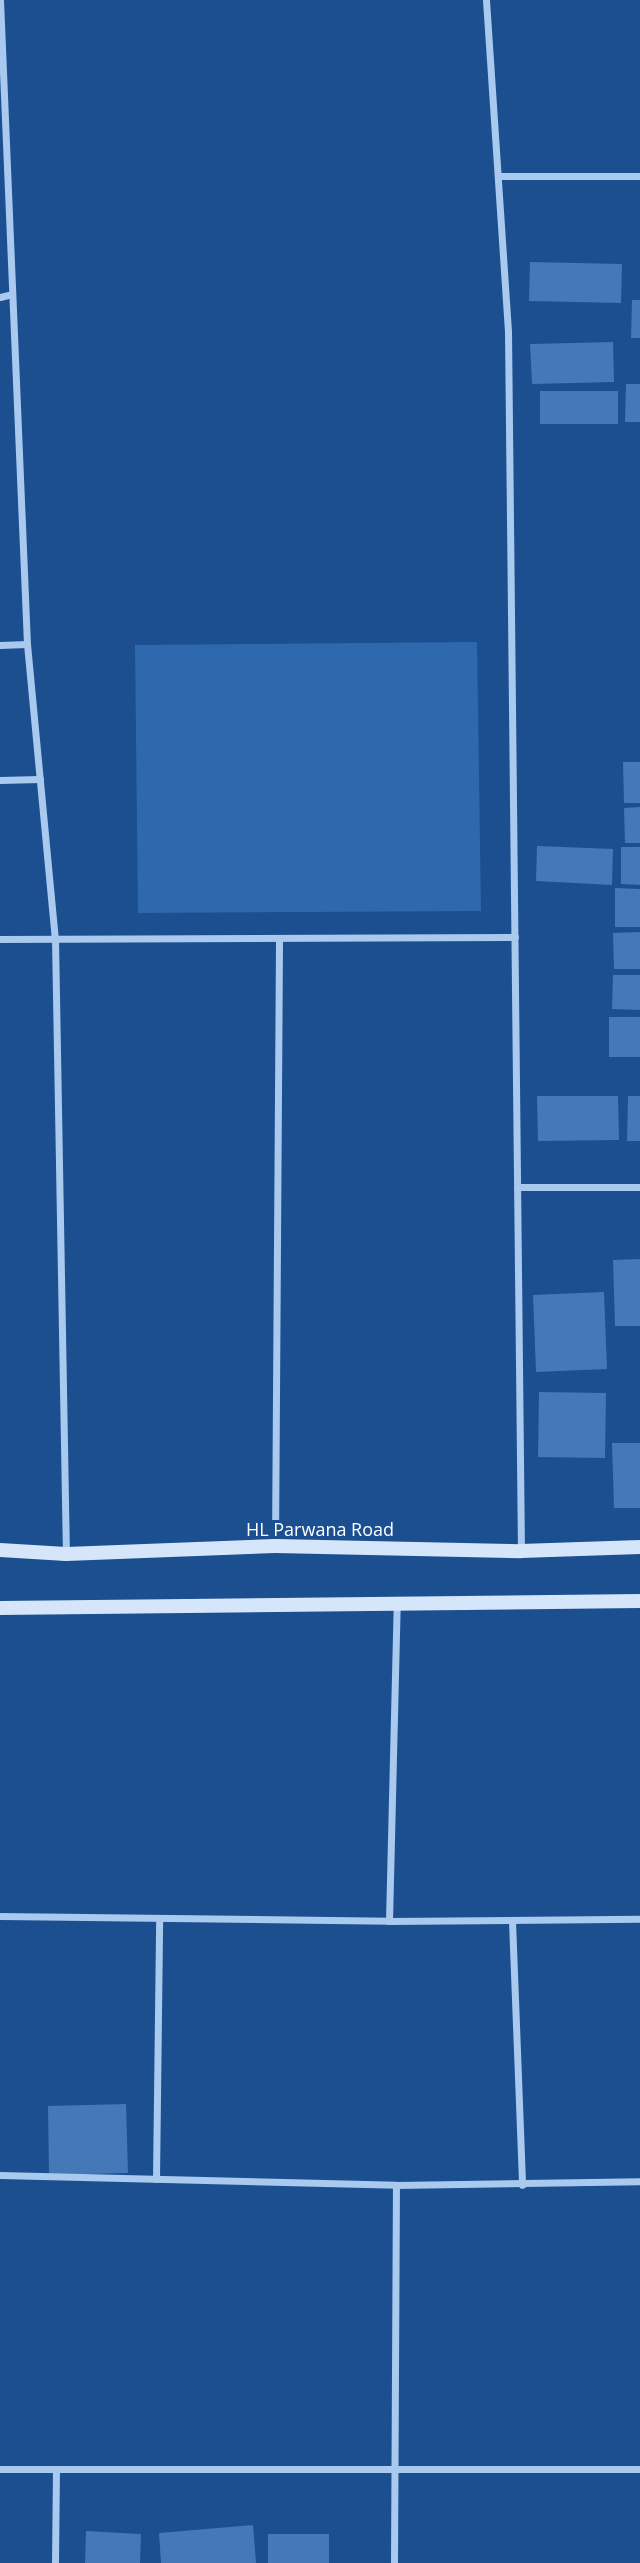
<!DOCTYPE html>
<html>
<head>
<meta charset="utf-8">
<style>
  body { margin:0 }
  #map { position:relative; width:640px; height:2563px; overflow:hidden; background:#1b4f8f; font-family:"Open Sans",sans-serif }
  div>[style] { position:absolute }
  .green>* { inset:0; background:#2e69ad }
  .building>* { inset:0; background:#4478b7 }
  .street>* { height:7px; margin:-3.5px; padding:0 3.5px; transform-origin:3.5px; border-radius:3.5px; background:#a9c9ee }
  .secondary>* { height:14px; margin:-7px; padding:0 7px; transform-origin:7px; border-radius:7px; background:#d6e6fa }
  span { translate:-50% -50%; white-space:nowrap; text-align:center; line-height:1.15; -webkit-text-stroke:6px #1b4f8f; paint-order:stroke }
  .street-label { font-size:18px; color:#fff }
</style>
</head>
<body>
<div id="map">
  <div class="green">
    <i style="clip-path:polygon(477px 642px,481px 911px,138px 913px,135px 645px)"></i>
  </div>
  <div class="building">
    <i style="clip-path:polygon(530px 262px,622px 264px,621px 303px,529px 301px)"></i>
    <i style="clip-path:polygon(632px 300px,640px 300px,640px 338px,631px 338px)"></i>
    <i style="clip-path:polygon(613px 342px,614px 382px,532px 384px,530px 344px)"></i>
    <i style="clip-path:polygon(626px 384px,640px 384px,640px 422px,625px 422px)"></i>
    <i style="clip-path:polygon(540px 391px,618px 391px,618px 424px,540px 424px)"></i>
    <i style="clip-path:polygon(623px 762px,640px 762px,640px 803px,624px 803px)"></i>
    <i style="clip-path:polygon(640px 807px,640px 843px,625px 843px,624px 808px)"></i>
    <i style="clip-path:polygon(537px 846px,613px 849px,612px 885px,536px 881px)"></i>
    <i style="clip-path:polygon(621px 847px,640px 847px,640px 885px,621px 884px)"></i>
    <i style="clip-path:polygon(615px 888px,640px 889px,640px 927px,615px 927px)"></i>
    <i style="clip-path:polygon(640px 932px,640px 969px,614px 969px,613px 933px)"></i>
    <i style="clip-path:polygon(613px 975px,640px 975px,640px 1010px,612px 1009px)"></i>
    <i style="clip-path:polygon(609px 1017px,640px 1017px,640px 1057px,609px 1057px)"></i>
    <i style="clip-path:polygon(537px 1096px,618px 1096px,619px 1140px,538px 1141px)"></i>
    <i style="clip-path:polygon(628px 1096px,640px 1096px,640px 1141px,627px 1141px)"></i>
    <i style="clip-path:polygon(640px 1259px,640px 1326px,615px 1326px,613px 1260px)"></i>
    <i style="clip-path:polygon(604px 1292px,607px 1369px,536px 1372px,533px 1295px)"></i>
    <i style="clip-path:polygon(539px 1392px,606px 1393px,605px 1458px,538px 1457px)"></i>
    <i style="clip-path:polygon(612px 1443px,640px 1443px,640px 1508px,614px 1508px)"></i>
    <i style="clip-path:polygon(126px 2104px,128px 2173px,49px 2175px,48px 2106px)"></i>
    <i style="clip-path:polygon(253px 2525px,256px 2563px,161px 2563px,159px 2533px)"></i>
    <i style="clip-path:polygon(86px 2531px,141px 2534px,140px 2563px,85px 2563px)"></i>
    <i style="clip-path:polygon(268px 2534px,329px 2534px,329px 2563px,268px 2563px)"></i>
  </div>
  <div class="street">
    <i style="left:0;top:0;width:645px;rotate:87.6deg"></i>
    <i style="left:27px;top:644px;width:296px;rotate:84.6deg"></i>
    <i style="left:55px;top:939px;width:615px;rotate:88.98deg"></i>
    <i style="left:486px;top:0;width:333px;rotate:86.2deg"></i>
    <i style="left:508px;top:332px;width:1219px;rotate:89.39deg"></i>
    <i style="left:498px;top:176px;width:142px"></i>
    <i style="left:0;top:297px;width:12px;rotate:-14deg"></i>
    <i style="left:0;top:645px;width:27px;rotate:-2deg"></i>
    <i style="left:0;top:780px;width:40px;rotate:-1.4deg"></i>
    <i style="left:0;top:939px;width:515px;rotate:-0.22deg"></i>
    <i style="left:517px;top:1187px;width:123px"></i>
    <i style="left:275px;top:1546px;width:608px;rotate:-89.62deg"></i>
    <i style="left:0;top:1916px;width:389px;rotate:0.7deg"></i>
    <i style="left:389px;top:1921px;width:251px;rotate:-0.5deg"></i>
    <i style="left:389px;top:1921px;width:317px;rotate:-88.6deg"></i>
    <i style="left:512px;top:1921px;width:264px;rotate:87.8deg"></i>
    <i style="left:0;top:2175px;width:396px;rotate:1.4deg"></i>
    <i style="left:396px;top:2185px;width:244px;rotate:-0.9deg"></i>
    <i style="left:156px;top:2179px;width:261px;rotate:-89.3deg"></i>
    <i style="left:0;top:2469px;width:640px"></i>
    <i style="left:55px;top:2563px;width:94px;rotate:-89.4deg"></i>
    <i style="left:394px;top:2563px;width:378px;rotate:-89.7deg"></i>
  </div>
  <div class="secondary">
    <i style="left:0;top:1550px;width:66px;rotate:3.5deg"></i>
    <i style="left:66px;top:1554px;width:209px;rotate:-2.2deg"></i>
    <i style="left:275px;top:1546px;width:246px;rotate:1.2deg"></i>
    <i style="left:521px;top:1551px;width:119px;rotate:-1.9deg"></i>
    <i style="left:0;top:1608px;width:640px;rotate:-0.63deg"></i>
  </div>
  <div class="street-label">
    <span style="left:320px;top:1529px">HL Parwana Road</span>
  </div>
</div>
</body>
</html>
